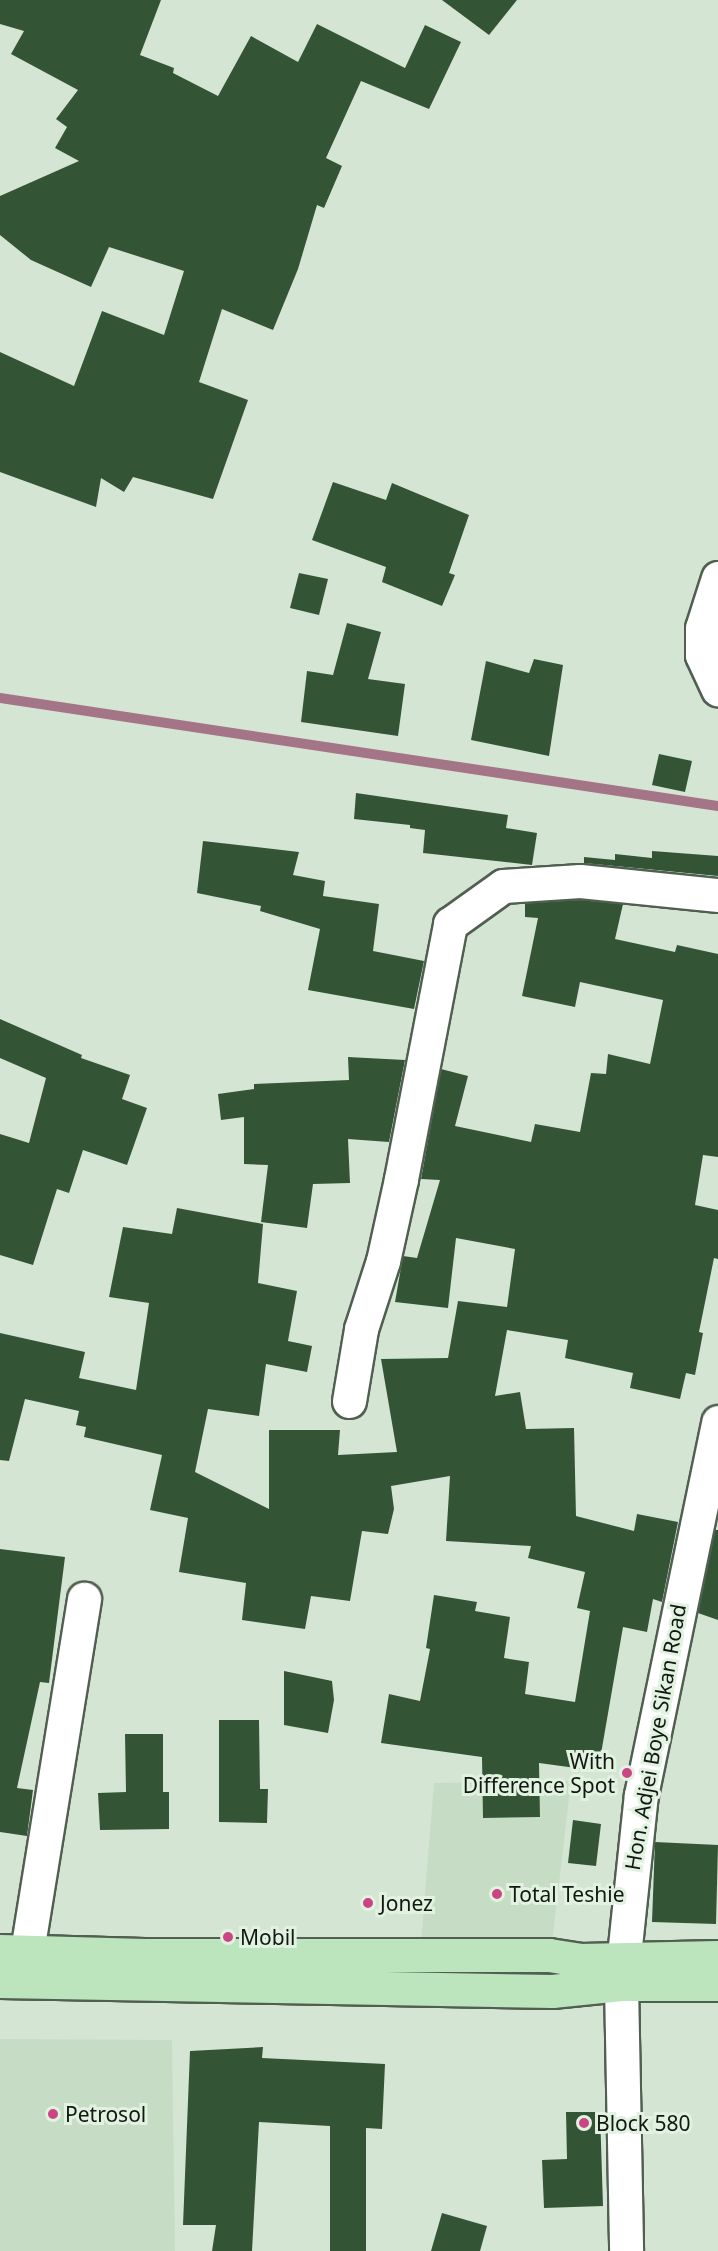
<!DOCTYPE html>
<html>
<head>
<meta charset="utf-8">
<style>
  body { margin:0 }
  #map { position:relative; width:718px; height:2251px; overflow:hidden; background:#d5e5d4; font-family:"Noto Sans",sans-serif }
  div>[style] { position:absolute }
  .built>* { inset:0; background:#c6dcc5 }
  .stream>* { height:10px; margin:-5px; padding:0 5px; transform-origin:5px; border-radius:5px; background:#a47487 }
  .building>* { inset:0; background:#345535 }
  .roads { filter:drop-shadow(2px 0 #515f51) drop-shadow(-2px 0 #515f51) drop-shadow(0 2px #515f51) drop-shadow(0 -2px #515f51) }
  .minor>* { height:33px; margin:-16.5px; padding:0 16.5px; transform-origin:16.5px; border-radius:16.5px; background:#fff }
  .tertiary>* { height:33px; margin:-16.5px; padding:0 16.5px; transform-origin:16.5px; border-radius:16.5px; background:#fff }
  .primary>* { height:33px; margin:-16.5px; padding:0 16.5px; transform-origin:16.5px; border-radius:16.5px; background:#bce5bd }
  .dots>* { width:16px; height:16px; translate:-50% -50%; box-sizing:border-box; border:3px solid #e2f2e1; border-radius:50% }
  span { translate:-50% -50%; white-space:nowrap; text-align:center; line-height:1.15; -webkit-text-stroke:6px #e2f2e1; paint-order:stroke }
  .street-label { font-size:21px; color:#111711 }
  .poi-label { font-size:21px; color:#111711 }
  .right { translate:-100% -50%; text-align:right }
  .left { translate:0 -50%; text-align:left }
</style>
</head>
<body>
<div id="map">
  <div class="built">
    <i style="clip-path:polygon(571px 1781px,552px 1943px,421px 1943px,434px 1783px)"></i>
    <i style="clip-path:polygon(0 2039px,172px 2040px,175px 2251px,0 2251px)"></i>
  </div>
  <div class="stream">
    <i style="left:0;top:698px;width:726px;rotate:8.55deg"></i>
  </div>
  <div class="building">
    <i style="clip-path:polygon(0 0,161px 0,140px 55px,174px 68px,173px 73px,218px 96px,251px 36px,298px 62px,317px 24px,405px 68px,425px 25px,461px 42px,429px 109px,361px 81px,326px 158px,342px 166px,324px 208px,317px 205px,298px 269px,273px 330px,222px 309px,199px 382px,248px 400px,213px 499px,133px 477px,124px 492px,101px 478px,96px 507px,0 472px,0 352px,74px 386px,102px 311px,164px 335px,184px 271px,109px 247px,91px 287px,31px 260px,0 235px,0 196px,79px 161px,55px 148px,67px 127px,56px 119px,78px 90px,11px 54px,24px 31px,0 24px)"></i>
    <i style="clip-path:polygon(442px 0,517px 0,489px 35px)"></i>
    <i style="clip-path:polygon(333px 482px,386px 500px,392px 483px,469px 515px,449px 573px,455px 575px,442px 606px,382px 582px,386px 567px,312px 540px)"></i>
    <i style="clip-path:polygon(299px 573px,328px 579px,319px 615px,290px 608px)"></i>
    <i style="clip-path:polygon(347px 623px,381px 632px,368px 679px,405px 684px,398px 736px,301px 722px,307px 671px,333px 675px)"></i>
    <i style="clip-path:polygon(534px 659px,563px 665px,549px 756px,471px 740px,486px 661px,529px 673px)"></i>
    <i style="clip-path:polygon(659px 754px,692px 761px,685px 792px,652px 785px)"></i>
    <i style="clip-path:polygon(356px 793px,508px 815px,506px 828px,537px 833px,532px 865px,423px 853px,425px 830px,410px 828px,410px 825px,354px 819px)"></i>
    <i style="clip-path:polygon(203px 841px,299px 852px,293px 875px,325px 881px,323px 896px,379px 904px,373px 951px,424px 961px,414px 1009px,308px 990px,320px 929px,260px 911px,261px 906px,197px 893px)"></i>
    <i style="clip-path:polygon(652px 851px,718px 856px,718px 876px,584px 863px,584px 857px,615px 860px,615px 854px,652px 858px)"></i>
    <i style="clip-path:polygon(580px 900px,623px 904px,615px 939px,675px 952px,677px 945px,718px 954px,718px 1157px,703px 1155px,695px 1205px,718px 1210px,718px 1259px,714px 1258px,699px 1332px,703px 1333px,695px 1375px,686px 1373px,680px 1399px,630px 1388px,633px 1373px,565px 1358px,568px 1340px,507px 1330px,495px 1396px,520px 1392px,526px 1429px,574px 1428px,576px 1516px,634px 1531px,637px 1514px,678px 1522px,662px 1602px,653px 1599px,647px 1632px,623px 1627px,598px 1771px,539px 1763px,540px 1817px,483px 1818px,482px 1757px,381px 1743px,389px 1694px,420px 1701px,430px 1649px,426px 1648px,434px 1595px,477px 1602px,475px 1611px,510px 1617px,504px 1658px,529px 1662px,525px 1694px,575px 1702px,590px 1611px,577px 1608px,585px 1572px,528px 1558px,531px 1546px,446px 1541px,450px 1476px,391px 1486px,394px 1509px,388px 1534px,362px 1531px,350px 1601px,311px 1596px,305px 1629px,242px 1620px,246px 1583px,179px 1572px,188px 1518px,150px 1510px,162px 1455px,84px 1437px,86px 1427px,76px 1425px,79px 1411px,25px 1399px,9px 1461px,0 1460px,0 1333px,85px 1352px,79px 1378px,136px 1390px,149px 1303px,109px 1297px,123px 1227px,172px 1234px,177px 1208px,263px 1224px,258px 1283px,297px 1291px,288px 1341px,312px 1346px,307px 1372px,266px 1364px,259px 1416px,208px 1409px,195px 1472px,269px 1509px,269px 1430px,340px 1430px,338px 1455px,397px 1452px,381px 1359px,448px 1358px,458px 1301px,507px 1307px,515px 1249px,456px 1238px,448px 1308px,395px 1302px,403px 1256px,417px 1258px,440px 1180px,421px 1179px,441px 1069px,468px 1076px,455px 1126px,531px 1142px,535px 1124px,580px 1132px,591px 1073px,606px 1074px,608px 1054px,650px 1064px,663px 1000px,580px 982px,575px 1007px,522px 996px,538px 918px,525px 917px,525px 903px)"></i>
    <i style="clip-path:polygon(0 1019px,82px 1055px,81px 1058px,130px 1075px,122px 1099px,147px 1108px,127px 1165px,83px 1150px,69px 1193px,57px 1189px,33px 1265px,0 1255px,0 1134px,29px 1143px,46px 1078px,0 1058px)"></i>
    <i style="clip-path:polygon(348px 1057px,405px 1060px,389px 1142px,348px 1139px,350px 1183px,313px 1184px,307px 1228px,261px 1222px,268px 1165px,244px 1164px,244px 1117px,221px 1120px,218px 1094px,254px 1089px,254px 1084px,349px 1080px)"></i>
    <i style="clip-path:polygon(715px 1530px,718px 1530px,718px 1620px,698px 1613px)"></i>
    <i style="clip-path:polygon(0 1549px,65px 1557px,49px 1683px,40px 1682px,17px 1788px,33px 1790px,27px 1836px,0 1832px)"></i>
    <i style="clip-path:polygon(284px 1671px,332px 1681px,334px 1700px,328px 1733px,284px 1725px)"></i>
    <i style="clip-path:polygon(219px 1720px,259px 1720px,260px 1789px,268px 1789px,267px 1823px,219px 1822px)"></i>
    <i style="clip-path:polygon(125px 1734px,163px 1734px,163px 1792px,169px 1792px,169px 1829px,100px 1830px,98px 1793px,126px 1792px)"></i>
    <i style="clip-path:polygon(573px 1820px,601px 1824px,596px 1866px,568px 1863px)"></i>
    <i style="clip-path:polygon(655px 1842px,718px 1845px,716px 1924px,652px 1922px)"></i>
    <i style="clip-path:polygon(263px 2047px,262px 2058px,385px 2064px,382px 2129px,366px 2128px,366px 2251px,330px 2251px,330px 2126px,259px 2122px,252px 2251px,212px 2251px,216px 2225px,183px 2225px,190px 2051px)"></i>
    <i style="clip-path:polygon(566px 2112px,600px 2112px,603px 2206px,544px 2208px,542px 2160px,567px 2159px)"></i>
    <i style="clip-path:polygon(442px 2213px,487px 2226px,480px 2251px,431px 2251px)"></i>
  </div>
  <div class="roads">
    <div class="minor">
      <i style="left:718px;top:578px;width:52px;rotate:107.7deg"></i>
      <i style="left:702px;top:628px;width:27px;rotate:90deg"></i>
      <i style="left:702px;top:655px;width:38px;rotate:65deg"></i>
      <i style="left:349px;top:1401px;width:73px;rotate:-80.5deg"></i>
      <i style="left:361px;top:1329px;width:71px;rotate:-72.1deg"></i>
      <i style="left:383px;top:1261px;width:84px;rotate:-77.6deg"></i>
      <i style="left:401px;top:1179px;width:260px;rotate:-79.1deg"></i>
      <i style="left:450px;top:924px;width:65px;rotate:-35.6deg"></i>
      <i style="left:503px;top:886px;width:77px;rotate:-3.7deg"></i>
      <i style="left:580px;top:881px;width:139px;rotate:5.8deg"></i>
      <i style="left:27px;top:1951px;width:357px;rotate:-80.8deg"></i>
      <i style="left:621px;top:1984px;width:190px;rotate:-84deg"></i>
      <i style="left:641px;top:1795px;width:381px;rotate:-78.3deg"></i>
    </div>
    <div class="tertiary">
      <i style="left:621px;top:1984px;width:267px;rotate:88.9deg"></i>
    </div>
    <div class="primary">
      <i style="left:0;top:1951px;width:144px;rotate:1.6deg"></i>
      <i style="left:144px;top:1955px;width:405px"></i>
      <i style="left:549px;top:1955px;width:31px;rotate:9deg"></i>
      <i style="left:580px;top:1960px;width:138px;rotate:-1.2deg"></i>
      <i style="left:0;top:1981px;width:552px;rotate:1.04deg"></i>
      <i style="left:552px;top:1991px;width:69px;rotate:-5.8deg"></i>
      <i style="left:621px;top:1984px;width:97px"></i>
    </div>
  </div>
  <div class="dots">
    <i style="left:627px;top:1773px;background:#cb4585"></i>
    <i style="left:497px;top:1894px;background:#cb4585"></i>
    <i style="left:368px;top:1903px;background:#cb4585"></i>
    <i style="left:228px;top:1937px;background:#cb4585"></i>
    <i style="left:53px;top:2114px;background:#cb4585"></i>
    <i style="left:584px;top:2123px;background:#cb4585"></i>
  </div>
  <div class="street-label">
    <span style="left:655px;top:1737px;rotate:-80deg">Hon. Adjei Boye Sikan Road</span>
  </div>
  <div class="poi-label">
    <span class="right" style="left:615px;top:1773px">With<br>Difference Spot</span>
    <span class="left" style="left:509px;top:1894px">Total Teshie</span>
    <span class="left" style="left:380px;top:1903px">Jonez</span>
    <span class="left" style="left:240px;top:1937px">Mobil</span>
    <span class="left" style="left:65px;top:2114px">Petrosol</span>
    <span class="left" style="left:596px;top:2123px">Block 580</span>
  </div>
</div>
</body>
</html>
